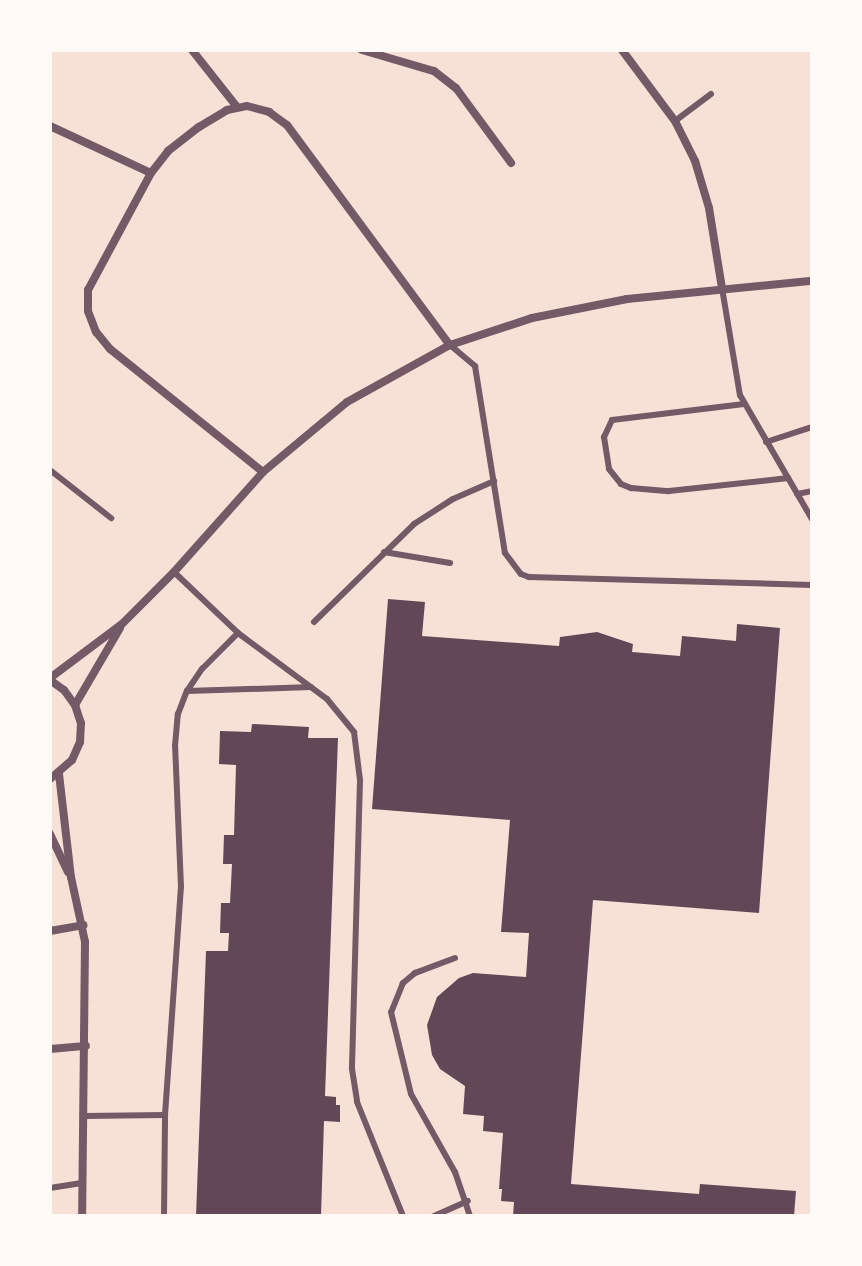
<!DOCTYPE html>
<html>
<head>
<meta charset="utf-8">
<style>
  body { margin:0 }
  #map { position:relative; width:862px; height:1266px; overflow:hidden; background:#f7e1d7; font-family:Karla,sans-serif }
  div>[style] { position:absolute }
  .building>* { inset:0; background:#644757 }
  .service>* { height:6px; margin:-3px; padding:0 3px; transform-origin:3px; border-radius:3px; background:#755966 }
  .minor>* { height:8px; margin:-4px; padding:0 4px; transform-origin:4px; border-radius:4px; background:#755966 }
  span { translate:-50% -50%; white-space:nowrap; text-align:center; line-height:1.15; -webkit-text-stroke:7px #fffaf5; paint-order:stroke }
  .frame { position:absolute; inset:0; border:52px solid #fffaf5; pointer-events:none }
</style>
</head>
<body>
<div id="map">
  <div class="building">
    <i style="clip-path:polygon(388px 599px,425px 602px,422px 636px,559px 646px,560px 637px,597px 632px,633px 644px,632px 652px,680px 656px,682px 636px,736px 641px,737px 624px,780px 628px,759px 913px,593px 900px,571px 1184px,699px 1194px,700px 1184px,796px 1191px,794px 1216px,513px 1216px,514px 1202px,501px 1201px,502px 1189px,499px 1189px,503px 1133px,483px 1131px,484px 1116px,463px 1114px,465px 1086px,440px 1069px,432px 1055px,427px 1025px,437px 997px,459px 978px,473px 973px,526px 977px,529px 933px,501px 932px,510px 820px,372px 809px)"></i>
    <i style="clip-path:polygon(252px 724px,309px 727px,308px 738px,338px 738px,325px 1096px,336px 1097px,336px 1105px,340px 1105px,340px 1122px,324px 1121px,321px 1216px,196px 1216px,206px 951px,228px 951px,229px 933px,220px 933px,221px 903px,230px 903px,232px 864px,223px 864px,224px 835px,234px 835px,236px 765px,219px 764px,220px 731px,251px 732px)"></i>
  </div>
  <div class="service">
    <i style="left:675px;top:121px;width:45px;rotate:-36.9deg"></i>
    <i style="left:722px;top:288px;width:109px;rotate:80.5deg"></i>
    <i style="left:740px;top:395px;width:143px;rotate:59.9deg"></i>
    <i style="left:450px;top:345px;width:33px;rotate:40deg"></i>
    <i style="left:475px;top:366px;width:189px;rotate:80.9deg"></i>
    <i style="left:505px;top:553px;width:26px;rotate:53deg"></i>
    <i style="left:521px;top:574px;width:9px;rotate:21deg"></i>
    <i style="left:529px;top:577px;width:283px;rotate:1.6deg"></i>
    <i style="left:744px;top:404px;width:133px;rotate:173.1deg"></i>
    <i style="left:612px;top:420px;width:19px;rotate:115deg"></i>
    <i style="left:604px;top:437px;width:32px;rotate:81deg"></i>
    <i style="left:609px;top:469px;width:19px;rotate:51deg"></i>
    <i style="left:621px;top:484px;width:11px;rotate:22deg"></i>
    <i style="left:631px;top:488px;width:38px;rotate:5deg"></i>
    <i style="left:669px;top:491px;width:120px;rotate:-6.2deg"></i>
    <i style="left:766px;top:442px;width:48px;rotate:-18.1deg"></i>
    <i style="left:50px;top:470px;width:78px;rotate:38.2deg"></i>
    <i style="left:797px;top:494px;width:15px;rotate:-11deg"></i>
    <i style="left:384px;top:552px;width:67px;rotate:9.5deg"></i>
    <i style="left:174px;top:572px;width:88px;rotate:43.6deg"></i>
    <i style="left:238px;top:633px;width:111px;rotate:36.6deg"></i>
    <i style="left:327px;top:699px;width:43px;rotate:50.7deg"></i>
    <i style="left:354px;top:732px;width:48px;rotate:82.9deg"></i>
    <i style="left:360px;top:780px;width:289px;rotate:91.6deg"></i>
    <i style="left:352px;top:1069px;width:33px;rotate:81deg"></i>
    <i style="left:357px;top:1102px;width:123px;rotate:68deg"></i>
    <i style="left:314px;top:622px;width:140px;rotate:-44.4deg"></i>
    <i style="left:414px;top:524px;width:46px;rotate:-32.7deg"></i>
    <i style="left:453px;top:499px;width:45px;rotate:-23.7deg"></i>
    <i style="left:187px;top:691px;width:124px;rotate:-1.8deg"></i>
    <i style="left:455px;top:958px;width:43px;rotate:159.4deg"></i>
    <i style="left:415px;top:973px;width:16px;rotate:140deg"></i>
    <i style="left:403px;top:983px;width:31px;rotate:112deg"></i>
    <i style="left:391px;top:1012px;width:84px;rotate:76.3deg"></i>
    <i style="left:411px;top:1094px;width:90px;rotate:60.6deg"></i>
    <i style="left:455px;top:1172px;width:46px;rotate:71.2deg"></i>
    <i style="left:84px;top:1116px;width:81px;rotate:-0.7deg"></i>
    <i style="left:50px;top:1188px;width:32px;rotate:-9deg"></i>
    <i style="left:164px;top:1216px;width:101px;rotate:-89.4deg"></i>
    <i style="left:165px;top:1115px;width:229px;rotate:-86deg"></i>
    <i style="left:181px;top:887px;width:141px;rotate:-92.4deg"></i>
    <i style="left:175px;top:746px;width:32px;rotate:-85deg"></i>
    <i style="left:178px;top:714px;width:25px;rotate:-69deg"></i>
    <i style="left:187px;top:691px;width:27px;rotate:-56deg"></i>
    <i style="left:202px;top:669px;width:51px;rotate:-45deg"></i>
    <i style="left:434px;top:1216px;width:37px;rotate:-24deg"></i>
  </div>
  <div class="minor">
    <i style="left:192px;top:50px;width:73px;rotate:51.7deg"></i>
    <i style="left:362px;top:50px;width:75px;rotate:16.3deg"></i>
    <i style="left:434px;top:71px;width:28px;rotate:38deg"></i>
    <i style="left:456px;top:88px;width:93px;rotate:53.7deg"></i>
    <i style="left:622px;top:50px;width:89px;rotate:53.3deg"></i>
    <i style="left:675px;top:121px;width:45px;rotate:63.4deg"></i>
    <i style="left:695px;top:161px;width:49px;rotate:73.4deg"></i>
    <i style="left:709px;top:208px;width:81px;rotate:80.8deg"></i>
    <i style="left:50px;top:126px;width:111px;rotate:25deg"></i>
    <i style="left:263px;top:472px;width:196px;rotate:-141.2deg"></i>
    <i style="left:110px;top:349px;width:22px;rotate:-129deg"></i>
    <i style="left:96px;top:332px;width:22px;rotate:-111deg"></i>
    <i style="left:88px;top:311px;width:21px;rotate:-90deg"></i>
    <i style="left:88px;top:290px;width:133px;rotate:-61.7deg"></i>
    <i style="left:151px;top:173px;width:28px;rotate:-52deg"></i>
    <i style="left:168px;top:151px;width:39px;rotate:-38deg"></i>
    <i style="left:199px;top:127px;width:33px;rotate:-31deg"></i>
    <i style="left:227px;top:110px;width:20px;rotate:-11deg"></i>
    <i style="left:247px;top:106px;width:23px;rotate:15deg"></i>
    <i style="left:269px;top:112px;width:22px;rotate:36deg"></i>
    <i style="left:287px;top:125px;width:274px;rotate:53.5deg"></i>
    <i style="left:50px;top:678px;width:90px;rotate:-36.9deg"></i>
    <i style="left:122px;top:624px;width:74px;rotate:-45deg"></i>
    <i style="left:174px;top:572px;width:134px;rotate:-48.3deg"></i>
    <i style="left:263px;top:472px;width:109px;rotate:-39.8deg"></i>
    <i style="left:347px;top:402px;width:118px;rotate:-29deg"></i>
    <i style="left:450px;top:345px;width:86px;rotate:-18.2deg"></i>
    <i style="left:532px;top:318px;width:97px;rotate:-11.3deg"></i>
    <i style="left:627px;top:299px;width:186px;rotate:-5.6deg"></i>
    <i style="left:50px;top:680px;width:17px;rotate:36deg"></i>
    <i style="left:64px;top:690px;width:19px;rotate:54deg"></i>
    <i style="left:75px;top:705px;width:19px;rotate:72deg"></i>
    <i style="left:81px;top:723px;width:19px;rotate:93deg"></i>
    <i style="left:80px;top:742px;width:20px;rotate:114deg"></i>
    <i style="left:72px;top:760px;width:29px;rotate:139deg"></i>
    <i style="left:75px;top:705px;width:89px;rotate:-59.7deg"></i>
    <i style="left:59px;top:774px;width:104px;rotate:83.4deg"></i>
    <i style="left:71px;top:877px;width:66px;rotate:77.8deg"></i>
    <i style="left:85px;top:942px;width:274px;rotate:90.6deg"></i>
    <i style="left:50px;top:834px;width:42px;rotate:64.7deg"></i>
    <i style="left:50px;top:931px;width:34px;rotate:-10deg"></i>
    <i style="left:50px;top:1049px;width:36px;rotate:-5deg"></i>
  </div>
  <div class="frame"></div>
</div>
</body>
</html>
